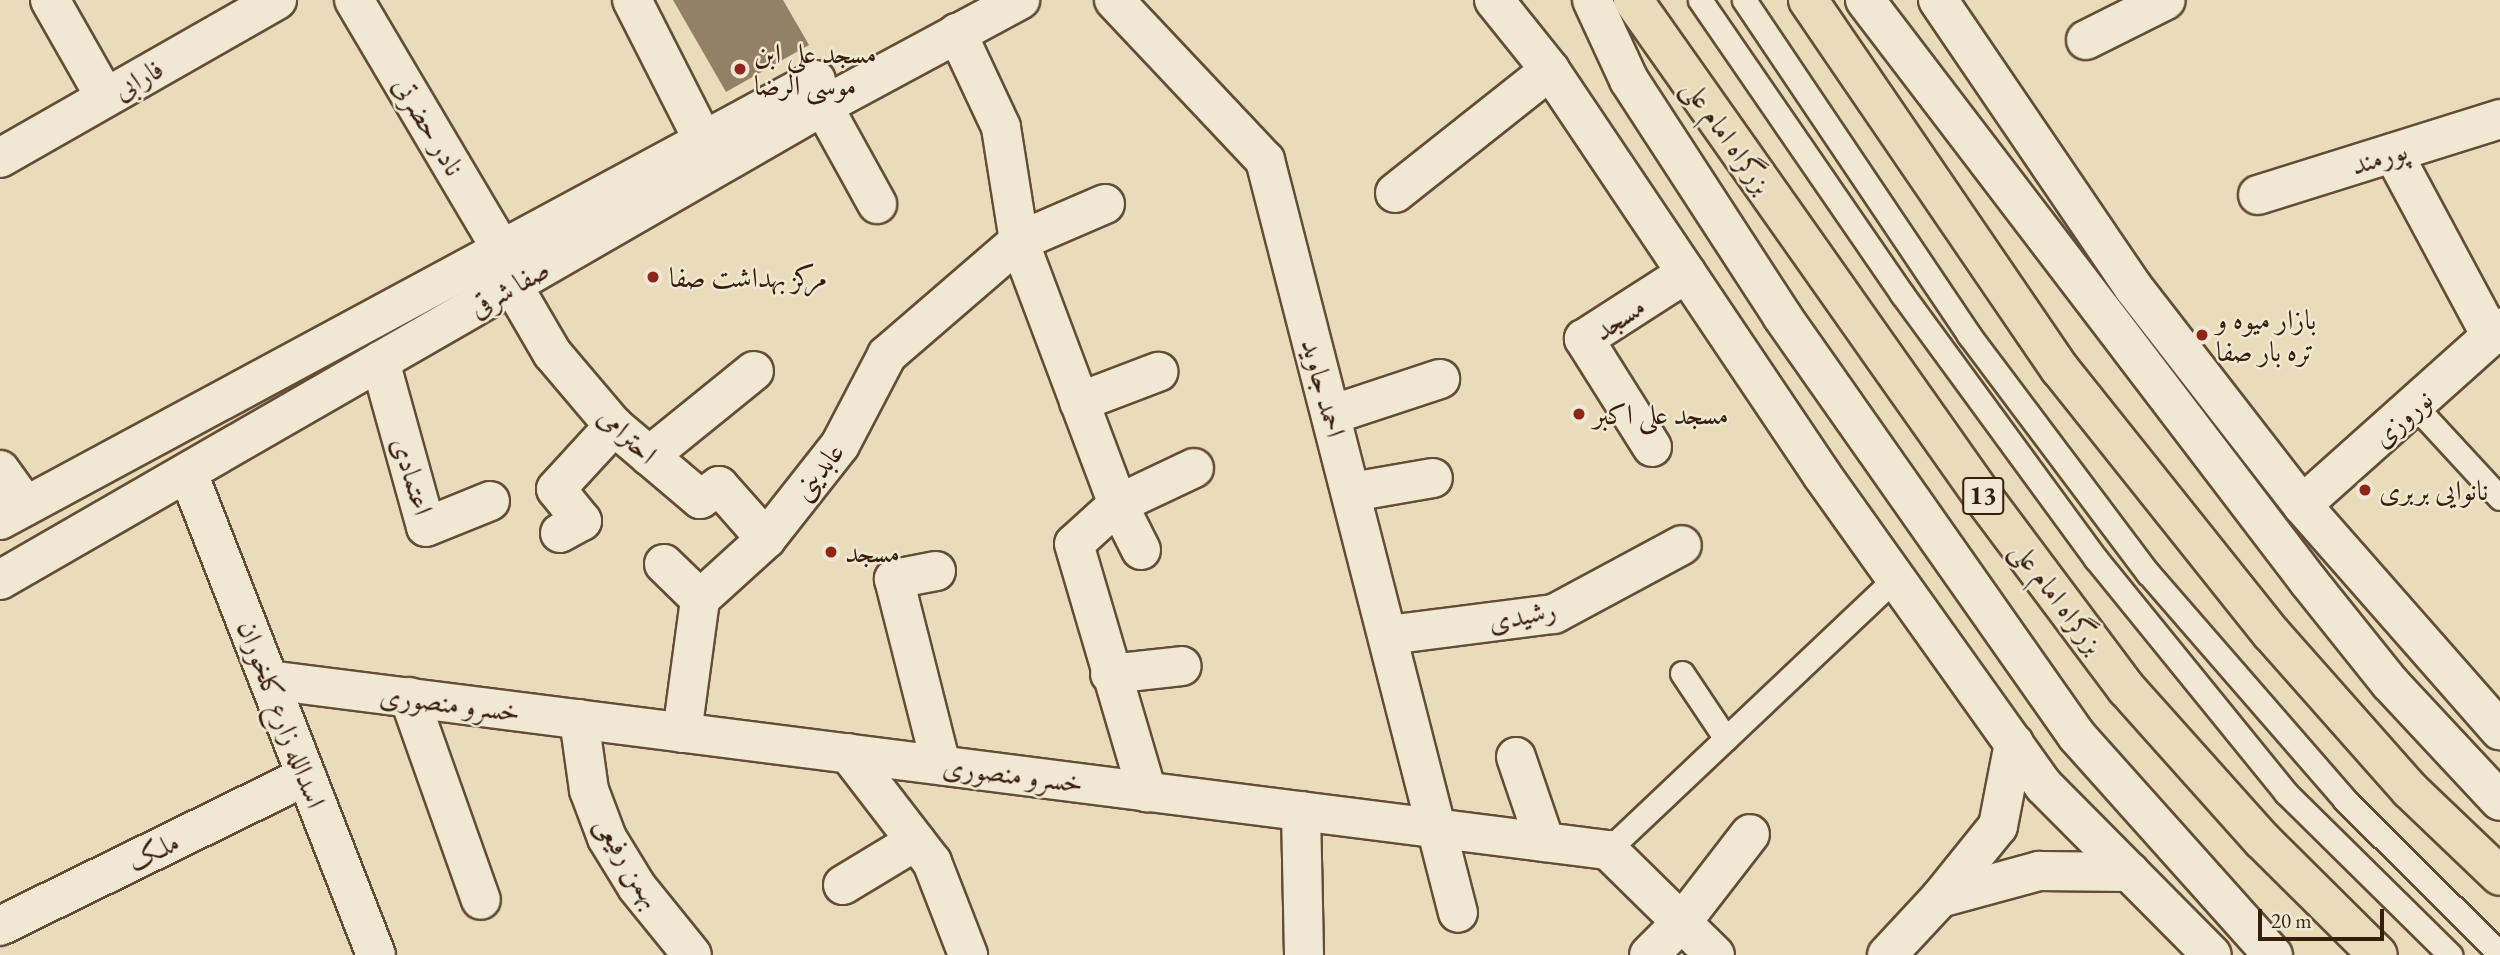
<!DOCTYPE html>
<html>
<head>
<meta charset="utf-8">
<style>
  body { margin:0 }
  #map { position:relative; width:2500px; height:955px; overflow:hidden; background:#e8dcba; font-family:"EB Garamond",Amiri,serif }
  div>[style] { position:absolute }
  .building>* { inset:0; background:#938166 }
  .roads { filter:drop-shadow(2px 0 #624e36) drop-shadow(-2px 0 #624e36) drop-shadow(0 2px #624e36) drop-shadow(0 -2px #624e36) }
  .lane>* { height:23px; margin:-11.5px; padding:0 11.5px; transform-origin:11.5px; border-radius:11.5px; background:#f0e8d2 }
  .street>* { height:38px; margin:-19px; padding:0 19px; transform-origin:19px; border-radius:19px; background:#f0e8d2 }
  .secondary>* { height:38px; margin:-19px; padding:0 19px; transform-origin:19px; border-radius:19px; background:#f0e8d2 }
  .highway>* { height:38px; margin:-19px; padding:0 19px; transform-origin:19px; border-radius:19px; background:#e8dcba }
  .dots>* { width:19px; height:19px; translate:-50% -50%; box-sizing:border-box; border:4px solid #f0e8d2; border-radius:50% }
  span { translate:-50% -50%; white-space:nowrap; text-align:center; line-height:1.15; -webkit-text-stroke:5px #f0e8d2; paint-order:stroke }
  .shield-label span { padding:2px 5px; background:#f0e8d2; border:2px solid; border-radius:5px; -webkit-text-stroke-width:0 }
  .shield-label { font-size:26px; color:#361e0a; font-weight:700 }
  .poi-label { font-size:28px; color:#361e0a }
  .left { translate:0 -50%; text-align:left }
  .street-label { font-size:28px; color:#361e0a }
  .scale { position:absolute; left:2258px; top:909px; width:126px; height:32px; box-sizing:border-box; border:4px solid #361e0a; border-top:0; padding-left:9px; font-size:21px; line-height:24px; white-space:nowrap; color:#361e0a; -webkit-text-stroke:5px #f0e8d2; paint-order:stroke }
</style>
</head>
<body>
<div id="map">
  <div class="building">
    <i style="clip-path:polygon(673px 0,783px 0,809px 45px,726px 92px)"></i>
  </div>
  <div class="roads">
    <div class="lane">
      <i style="left:1700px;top:0;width:357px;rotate:55.5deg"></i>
      <i style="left:1902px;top:294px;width:328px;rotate:53.8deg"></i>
      <i style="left:2096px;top:559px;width:301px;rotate:50.9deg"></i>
      <i style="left:2286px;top:793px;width:231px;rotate:44.6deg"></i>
      <i style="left:1744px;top:0;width:404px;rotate:56.1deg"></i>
      <i style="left:1969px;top:335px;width:298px;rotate:53.1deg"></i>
      <i style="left:2148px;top:573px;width:301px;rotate:49deg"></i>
      <i style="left:2345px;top:800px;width:218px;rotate:44.8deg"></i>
      <i style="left:2415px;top:406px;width:125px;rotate:47.3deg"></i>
      <i style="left:1682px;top:673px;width:79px;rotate:56.3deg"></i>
      <i style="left:1608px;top:850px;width:396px;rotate:-43.4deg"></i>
    </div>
    <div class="street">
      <i style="left:50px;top:0;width:112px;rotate:60.4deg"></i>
      <i style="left:354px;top:0;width:293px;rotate:59.4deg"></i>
      <i style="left:632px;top:0;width:159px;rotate:63.1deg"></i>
      <i style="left:1114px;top:0;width:220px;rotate:46.7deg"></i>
      <i style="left:1265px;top:160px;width:777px;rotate:75.62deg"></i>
      <i style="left:2086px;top:40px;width:89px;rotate:-26.6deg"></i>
      <i style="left:823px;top:106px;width:112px;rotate:61.1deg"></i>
      <i style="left:2393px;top:153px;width:208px;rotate:61.8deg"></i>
      <i style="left:0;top:158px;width:319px;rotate:-29.7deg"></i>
      <i style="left:1395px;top:193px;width:198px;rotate:-38.4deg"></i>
      <i style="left:2258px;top:195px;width:254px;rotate:-17.4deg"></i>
      <i style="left:1105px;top:204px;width:94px;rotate:156.7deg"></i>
      <i style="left:1019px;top:241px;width:281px;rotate:69.4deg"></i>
      <i style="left:1118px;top:504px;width:59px;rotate:137.7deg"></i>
      <i style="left:1074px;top:544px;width:259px;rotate:73.6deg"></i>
      <i style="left:513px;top:286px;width:78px;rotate:59.8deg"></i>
      <i style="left:552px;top:353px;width:96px;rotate:49.7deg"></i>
      <i style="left:614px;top:426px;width:113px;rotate:40.3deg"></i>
      <i style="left:700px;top:499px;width:23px;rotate:-34deg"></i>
      <i style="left:719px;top:486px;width:71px;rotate:48.4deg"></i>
      <i style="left:380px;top:361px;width:172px;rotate:74.5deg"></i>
      <i style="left:426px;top:527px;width:69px;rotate:-22.1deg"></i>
      <i style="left:1079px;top:402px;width:85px;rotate:-20.8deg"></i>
      <i style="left:1331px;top:415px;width:115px;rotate:-18.3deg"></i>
      <i style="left:1652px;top:447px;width:128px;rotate:-122.2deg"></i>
      <i style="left:1584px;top:339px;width:122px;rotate:-32.7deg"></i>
      <i style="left:649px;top:456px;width:135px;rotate:-39deg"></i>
      <i style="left:0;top:470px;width:44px;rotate:54.2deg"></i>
      <i style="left:188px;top:473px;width:517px;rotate:68.69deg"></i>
      <i style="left:1352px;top:492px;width:82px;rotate:-9.8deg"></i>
      <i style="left:2302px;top:505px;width:266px;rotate:-41.8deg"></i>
      <i style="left:560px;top:533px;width:25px;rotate:-29deg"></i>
      <i style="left:582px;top:521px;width:41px;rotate:-129.1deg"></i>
      <i style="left:556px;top:489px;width:86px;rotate:-47.4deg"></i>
      <i style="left:1141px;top:550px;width:51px;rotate:-116.6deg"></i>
      <i style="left:1118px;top:504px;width:84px;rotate:-25.3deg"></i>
      <i style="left:664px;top:564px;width:50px;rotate:44.2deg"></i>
      <i style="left:936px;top:571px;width:43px;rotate:169.2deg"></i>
      <i style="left:894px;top:579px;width:192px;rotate:75.8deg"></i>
      <i style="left:1389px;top:635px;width:166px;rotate:-7.3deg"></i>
      <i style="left:1554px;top:614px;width:145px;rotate:-28.3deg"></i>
      <i style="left:1110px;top:674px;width:72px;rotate:-6.3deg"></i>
      <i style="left:269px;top:680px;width:1350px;rotate:7.24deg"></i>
      <i style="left:1608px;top:850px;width:150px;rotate:44.5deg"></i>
      <i style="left:409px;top:697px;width:215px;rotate:70.5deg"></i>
      <i style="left:579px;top:719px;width:72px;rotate:82deg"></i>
      <i style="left:589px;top:790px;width:51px;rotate:69.4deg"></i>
      <i style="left:607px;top:838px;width:57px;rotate:58.5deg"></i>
      <i style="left:637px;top:887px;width:87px;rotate:51deg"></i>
      <i style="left:682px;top:733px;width:135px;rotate:-82.3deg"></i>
      <i style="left:700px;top:599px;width:89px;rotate:-42.3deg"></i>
      <i style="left:766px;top:539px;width:120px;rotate:-51.8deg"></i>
      <i style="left:840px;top:445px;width:102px;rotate:-62.4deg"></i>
      <i style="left:887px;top:355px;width:174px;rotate:-40.8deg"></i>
      <i style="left:1019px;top:241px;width:115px;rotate:-99deg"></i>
      <i style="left:1001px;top:127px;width:104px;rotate:-115.1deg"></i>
      <i style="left:2014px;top:743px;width:85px;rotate:100.9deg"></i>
      <i style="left:1998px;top:826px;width:92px;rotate:128.9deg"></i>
      <i style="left:1940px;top:898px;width:103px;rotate:-15.3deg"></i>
      <i style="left:2039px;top:871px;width:91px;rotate:0.6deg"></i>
      <i style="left:848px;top:753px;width:138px;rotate:52.4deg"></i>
      <i style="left:932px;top:862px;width:100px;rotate:68.8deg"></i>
      <i style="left:1516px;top:757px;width:90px;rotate:71.2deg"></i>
      <i style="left:1301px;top:811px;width:144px;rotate:88.8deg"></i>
      <i style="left:843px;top:885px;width:85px;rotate:-31.1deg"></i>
      <i style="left:0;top:926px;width:341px;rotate:-26.1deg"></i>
      <i style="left:1649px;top:955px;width:47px;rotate:-45deg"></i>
      <i style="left:1682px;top:922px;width:111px;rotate:-52.3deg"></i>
      <i style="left:1887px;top:955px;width:78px;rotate:-47.1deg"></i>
    </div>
    <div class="secondary">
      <i style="left:1494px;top:0;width:90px;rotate:51.3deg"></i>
      <i style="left:1550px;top:70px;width:488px;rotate:56.1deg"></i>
      <i style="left:1822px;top:475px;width:382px;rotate:54.5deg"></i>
      <i style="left:2044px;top:786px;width:238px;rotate:45.2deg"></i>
      <i style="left:1592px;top:0;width:88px;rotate:65.2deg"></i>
      <i style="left:1629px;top:80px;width:281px;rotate:57deg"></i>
      <i style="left:1782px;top:316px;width:513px;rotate:54.92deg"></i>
      <i style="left:2077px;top:736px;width:294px;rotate:48.2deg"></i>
      <i style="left:1865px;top:0;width:732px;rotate:52.66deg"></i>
      <i style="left:2309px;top:582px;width:129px;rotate:51.3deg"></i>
      <i style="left:2390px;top:683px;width:161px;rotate:47deg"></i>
      <i style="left:1938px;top:0;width:347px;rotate:55.8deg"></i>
      <i style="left:2133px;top:287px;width:276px;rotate:52.2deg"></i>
      <i style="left:2302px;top:505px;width:300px;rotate:48.7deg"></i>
      <i style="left:0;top:520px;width:927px;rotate:-28.33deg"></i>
      <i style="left:0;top:580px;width:950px;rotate:-29.94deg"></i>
      <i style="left:823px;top:106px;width:224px;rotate:-28.3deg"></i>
    </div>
    <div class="highway">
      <i style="left:1633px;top:0;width:613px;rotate:54.83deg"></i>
      <i style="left:1986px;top:501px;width:234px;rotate:53.2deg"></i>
      <i style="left:2126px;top:688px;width:204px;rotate:48.2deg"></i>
      <i style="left:2262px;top:840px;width:163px;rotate:44.8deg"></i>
      <i style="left:1808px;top:0;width:447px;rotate:55.7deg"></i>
      <i style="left:2060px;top:369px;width:338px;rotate:51.4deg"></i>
      <i style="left:2271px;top:633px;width:210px;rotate:48.5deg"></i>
      <i style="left:2410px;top:790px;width:124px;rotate:43.7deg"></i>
    </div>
  </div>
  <div class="dots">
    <i style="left:740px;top:69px;background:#8f2418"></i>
    <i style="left:653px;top:277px;background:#8f2418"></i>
    <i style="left:2202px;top:335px;background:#8f2418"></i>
    <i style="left:1579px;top:414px;background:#8f2418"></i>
    <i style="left:2365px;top:490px;background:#8f2418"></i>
    <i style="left:831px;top:552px;background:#8f2418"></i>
  </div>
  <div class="shield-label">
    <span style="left:1983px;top:496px">13</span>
  </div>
  <div class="poi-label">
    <span class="left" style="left:754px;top:69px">مسجد علی ابن<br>موسی الرضا</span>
    <span class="left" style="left:669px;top:277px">مرکز بهداشت صفا</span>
    <span class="left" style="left:2216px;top:335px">بازار میوه و<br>تره بار صفا</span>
    <span class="left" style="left:1593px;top:414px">مسجد علی اکبر</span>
    <span class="left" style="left:2379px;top:490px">نانوایی بربری</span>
    <span class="left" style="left:845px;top:552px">مسجد</span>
  </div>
  <div class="street-label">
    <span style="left:138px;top:79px;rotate:-30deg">فارابی</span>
    <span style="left:429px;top:126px;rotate:59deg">نادر حضرتی</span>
    <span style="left:1728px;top:136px;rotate:55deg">بزرگراه امام علی</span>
    <span style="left:2379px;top:157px;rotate:-17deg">پورمند</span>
    <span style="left:509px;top:288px;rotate:-30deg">صفا شرقی</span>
    <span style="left:1619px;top:318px;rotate:-34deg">مسجد</span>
    <span style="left:1324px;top:388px;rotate:75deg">احمد جاوید</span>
    <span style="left:2402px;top:418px;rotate:-42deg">نوروزی</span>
    <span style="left:628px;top:435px;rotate:43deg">احترامی</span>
    <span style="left:818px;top:471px;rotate:-52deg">عابدینی</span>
    <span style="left:413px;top:476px;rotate:73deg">اعتمادی</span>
    <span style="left:2058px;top:597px;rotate:53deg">بزرگراه امام علی</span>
    <span style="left:1522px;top:615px;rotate:-11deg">رشیدی</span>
    <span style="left:450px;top:703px;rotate:7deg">خسرو منصوری</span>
    <span style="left:282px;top:714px;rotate:69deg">اسدالله زارع کلخوران</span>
    <span style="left:1013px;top:774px;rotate:7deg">خسرو منصوری</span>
    <span style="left:153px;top:851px;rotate:-26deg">ملک</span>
    <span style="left:629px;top:862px;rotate:59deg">بهمن رفیعی</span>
  </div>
  <div class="scale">20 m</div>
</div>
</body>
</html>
